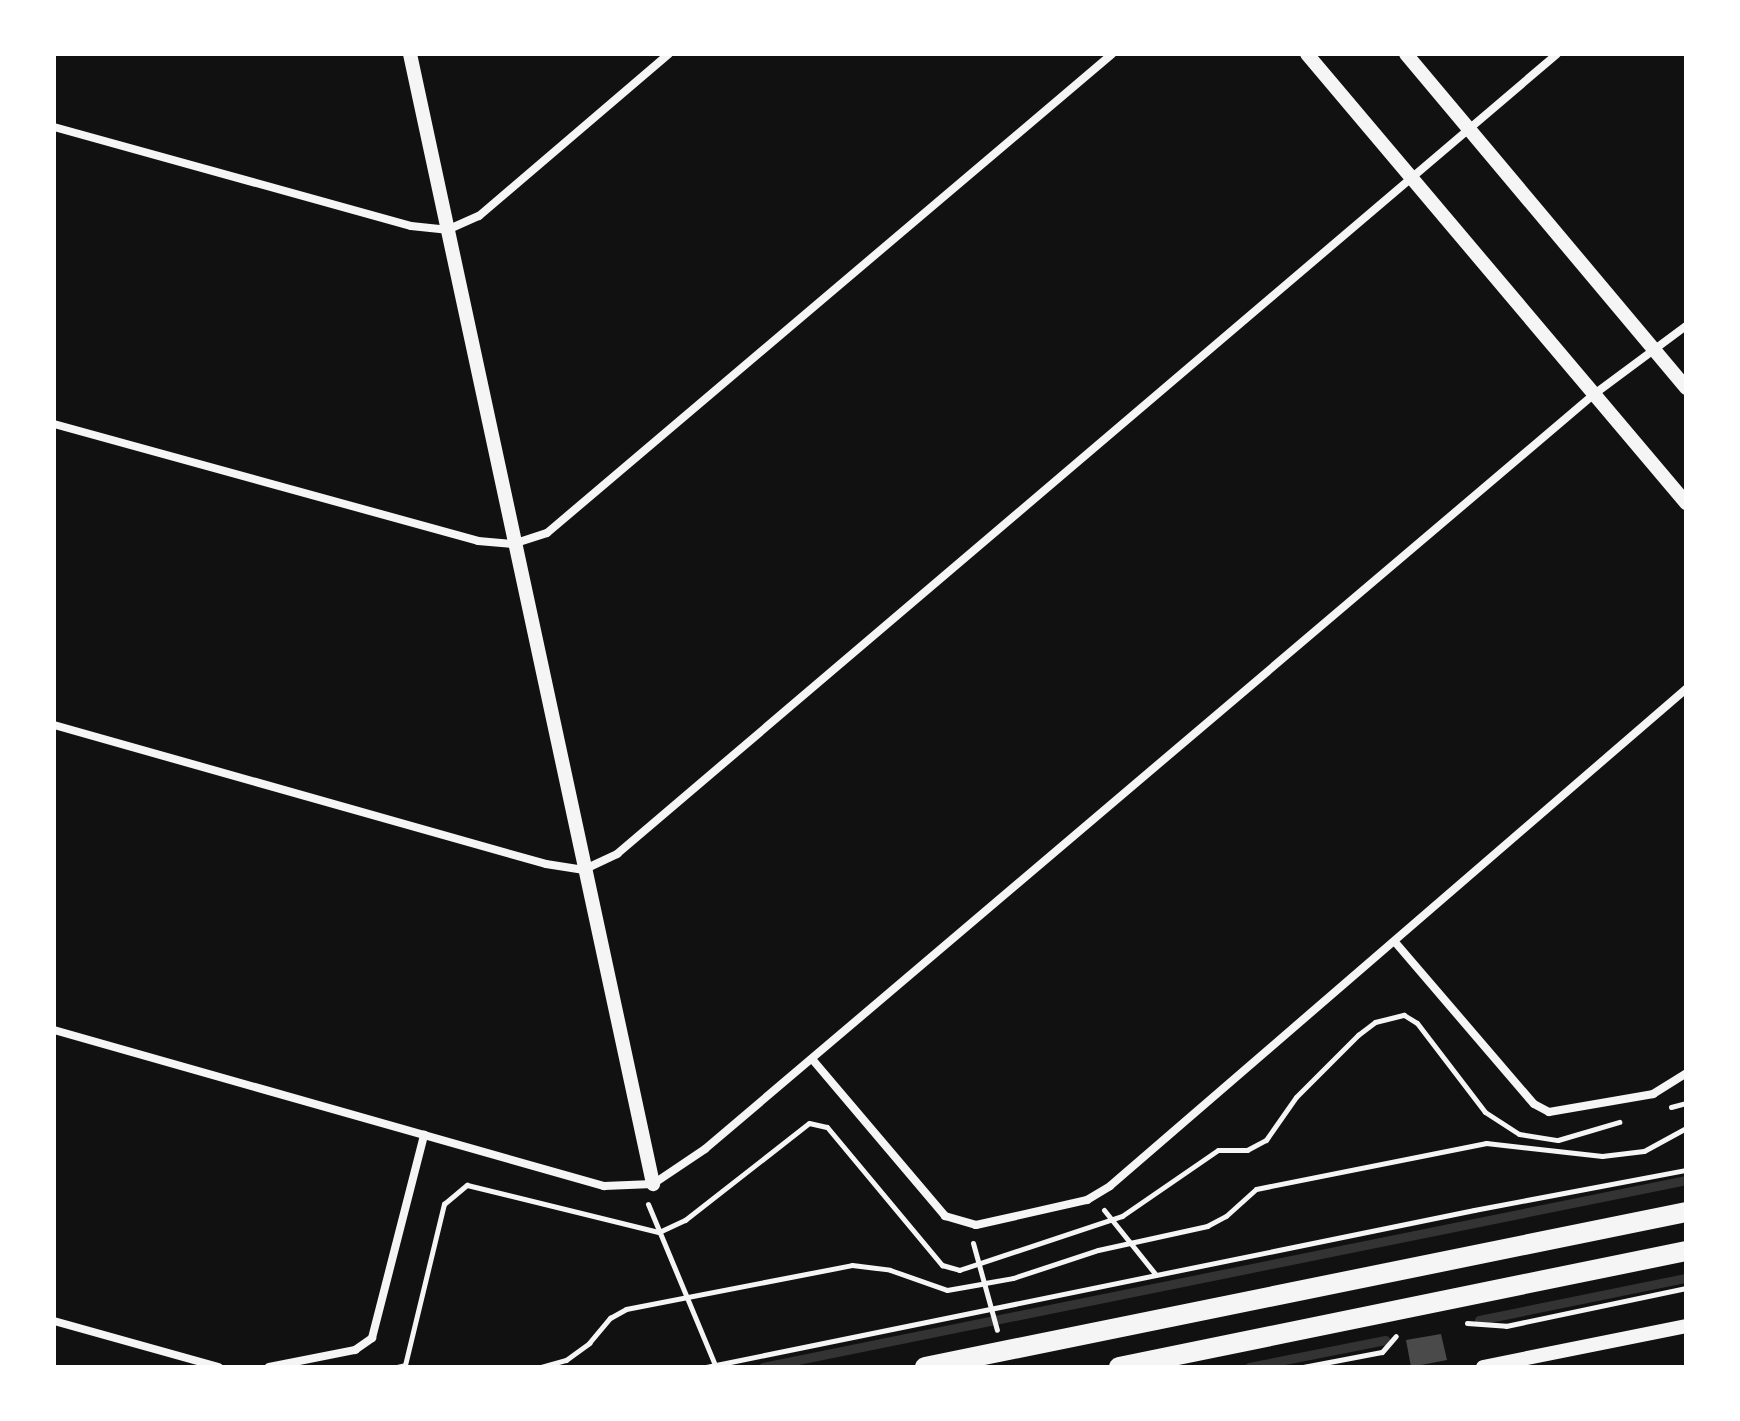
<!DOCTYPE html>
<html>
<head>
<meta charset="utf-8">
<style>
  body { margin:0 }
  #map { position:relative; width:1740px; height:1421px; overflow:hidden; background:#111; font-family:"Zilla Slab",serif }
  div>[style] { position:absolute }
  .stream>* { height:9px; margin:-4.5px; padding:0 4.5px; transform-origin:4.5px; border-radius:4.5px; background:#333 }
  .building>* { inset:0; background:#4a4a4a }
  .path>* { height:5px; margin:-2.5px; padding:0 2.5px; transform-origin:2.5px; border-radius:2.5px; background:#f5f5f5 }
  .minor>* { height:8px; margin:-4px; padding:0 4px; transform-origin:4px; border-radius:4px; background:#f5f5f5 }
  .tertiary>* { height:14px; margin:-7px; padding:0 7px; transform-origin:7px; border-radius:7px; background:#f5f5f5 }
  .primary>* { height:20px; margin:-10px; padding:0 10px; transform-origin:10px; border-radius:10px; background:#f5f5f5 }
  span { translate:-50% -50%; white-space:nowrap; text-align:center; line-height:1.15; -webkit-text-stroke:8px #fff; paint-order:stroke }
  .frame { position:absolute; inset:0; border:56px solid #fff; pointer-events:none }
</style>
</head>
<body>
<div id="map">
  <div class="stream">
    <i style="left:1479px;top:1320px;width:211px;rotate:-11.5deg"></i>
    <i style="left:763px;top:1367px;width:942px;rotate:-11.45deg"></i>
    <i style="left:1249px;top:1367px;width:139px;rotate:-11.2deg"></i>
  </div>
  <div class="building">
    <i style="clip-path:polygon(1441px 1334px,1447px 1360px,1411px 1367px,1406px 1340px)"></i>
  </div>
  <div class="path">
    <i style="left:1671px;top:1107px;width:16px;rotate:-15deg"></i>
    <i style="left:648px;top:1204px;width:174px;rotate:67.4deg"></i>
    <i style="left:1104px;top:1210px;width:83px;rotate:51.3deg"></i>
    <i style="left:973px;top:1243px;width:90px;rotate:74.6deg"></i>
    <i style="left:1467px;top:1323px;width:39px;rotate:4deg"></i>
    <i style="left:1506px;top:1326px;width:184px;rotate:-11.9deg"></i>
    <i style="left:397px;top:1367px;width:8px;rotate:-14deg"></i>
    <i style="left:405px;top:1365px;width:166px;rotate:-76.4deg"></i>
    <i style="left:444px;top:1204px;width:30px;rotate:-40deg"></i>
    <i style="left:467px;top:1185px;width:198px;rotate:13.8deg"></i>
    <i style="left:659px;top:1232px;width:29px;rotate:-25deg"></i>
    <i style="left:685px;top:1220px;width:157px;rotate:-38deg"></i>
    <i style="left:809px;top:1123px;width:18px;rotate:13deg"></i>
    <i style="left:827px;top:1127px;width:180px;rotate:50.2deg"></i>
    <i style="left:942px;top:1265px;width:18px;rotate:16deg"></i>
    <i style="left:959px;top:1270px;width:172px;rotate:-18.3deg"></i>
    <i style="left:1122px;top:1216px;width:116px;rotate:-34.5deg"></i>
    <i style="left:1218px;top:1150px;width:29px"></i>
    <i style="left:1247px;top:1150px;width:21px;rotate:-28deg"></i>
    <i style="left:1266px;top:1140px;width:52px;rotate:-55.1deg"></i>
    <i style="left:1296px;top:1097px;width:88px;rotate:-45deg"></i>
    <i style="left:1358px;top:1035px;width:21px;rotate:-37deg"></i>
    <i style="left:1375px;top:1022px;width:30px;rotate:-14deg"></i>
    <i style="left:1404px;top:1015px;width:15px;rotate:32deg"></i>
    <i style="left:1417px;top:1023px;width:112px;rotate:52.6deg"></i>
    <i style="left:1485px;top:1112px;width:40px;rotate:32.9deg"></i>
    <i style="left:1519px;top:1134px;width:39px;rotate:9deg"></i>
    <i style="left:1558px;top:1140px;width:64px;rotate:-16.4deg"></i>
    <i style="left:541px;top:1367px;width:26px;rotate:-16deg"></i>
    <i style="left:566px;top:1360px;width:29px;rotate:-36deg"></i>
    <i style="left:589px;top:1343px;width:33px;rotate:-50deg"></i>
    <i style="left:610px;top:1318px;width:18px;rotate:-29deg"></i>
    <i style="left:626px;top:1309px;width:230px;rotate:-11deg"></i>
    <i style="left:852px;top:1265px;width:38px;rotate:7deg"></i>
    <i style="left:890px;top:1270px;width:60px;rotate:19.3deg"></i>
    <i style="left:947px;top:1290px;width:39px;rotate:-10deg"></i>
    <i style="left:985px;top:1283px;width:28px;rotate:-10deg"></i>
    <i style="left:1013px;top:1278px;width:89px;rotate:-18.2deg"></i>
    <i style="left:1098px;top:1250px;width:112px;rotate:-12.4deg"></i>
    <i style="left:1207px;top:1226px;width:21px;rotate:-28deg"></i>
    <i style="left:1226px;top:1216px;width:40px;rotate:-42deg"></i>
    <i style="left:1256px;top:1189px;width:235px;rotate:-11.3deg"></i>
    <i style="left:1486px;top:1143px;width:117px;rotate:6.4deg"></i>
    <i style="left:1602px;top:1156px;width:42px;rotate:-6.8deg"></i>
    <i style="left:1644px;top:1151px;width:48px;rotate:-28.7deg"></i>
    <i style="left:706px;top:1367px;width:784px;rotate:-11.55deg"></i>
    <i style="left:1474px;top:1210px;width:216px;rotate:-10.7deg"></i>
    <i style="left:1303px;top:1367px;width:80px;rotate:-10.8deg"></i>
    <i style="left:1382px;top:1352px;width:21px;rotate:-49deg"></i>
  </div>
  <div class="minor">
    <i style="left:54px;top:127px;width:370px;rotate:15.5deg"></i>
    <i style="left:411px;top:226px;width:36px;rotate:6deg"></i>
    <i style="left:447px;top:230px;width:35px;rotate:-24deg"></i>
    <i style="left:479px;top:216px;width:250px;rotate:-40.5deg"></i>
    <i style="left:54px;top:424px;width:440px;rotate:15.4deg"></i>
    <i style="left:478px;top:541px;width:35px;rotate:5deg"></i>
    <i style="left:513px;top:544px;width:36px;rotate:-18deg"></i>
    <i style="left:547px;top:533px;width:741px;rotate:-40.29deg"></i>
    <i style="left:54px;top:725px;width:511px;rotate:15.78deg"></i>
    <i style="left:546px;top:864px;width:37px;rotate:9deg"></i>
    <i style="left:583px;top:870px;width:38px;rotate:-25deg"></i>
    <i style="left:617px;top:854px;width:1234px;rotate:-40.4deg"></i>
    <i style="left:1395px;top:942px;width:213px;rotate:49.4deg"></i>
    <i style="left:1534px;top:1104px;width:17px;rotate:28deg"></i>
    <i style="left:1549px;top:1112px;width:106px;rotate:-9.8deg"></i>
    <i style="left:1653px;top:1094px;width:39px;rotate:-32deg"></i>
    <i style="left:54px;top:1030px;width:572px;rotate:15.84deg"></i>
    <i style="left:604px;top:1186px;width:49px;rotate:-2.3deg"></i>
    <i style="left:653px;top:1184px;width:63px;rotate:-33.9deg"></i>
    <i style="left:705px;top:1149px;width:1165px;rotate:-40.33deg"></i>
    <i style="left:1593px;top:395px;width:116px;rotate:-36.6deg"></i>
    <i style="left:812px;top:1059px;width:206px;rotate:49.7deg"></i>
    <i style="left:945px;top:1216px;width:32px;rotate:16deg"></i>
    <i style="left:976px;top:1225px;width:114px;rotate:-12.7deg"></i>
    <i style="left:1087px;top:1200px;width:27px;rotate:-31deg"></i>
    <i style="left:1110px;top:1186px;width:761px;rotate:-40.79deg"></i>
    <i style="left:54px;top:1321px;width:171px;rotate:15.6deg"></i>
    <i style="left:269px;top:1367px;width:88px;rotate:-11.2deg"></i>
    <i style="left:355px;top:1350px;width:21px;rotate:-35deg"></i>
    <i style="left:372px;top:1338px;width:210px;rotate:-75.6deg"></i>
  </div>
  <div class="tertiary">
    <i style="left:410px;top:54px;width:1156px;rotate:77.86deg"></i>
    <i style="left:1307px;top:54px;width:588px;rotate:49.83deg"></i>
    <i style="left:1406px;top:54px;width:436px;rotate:50deg"></i>
    <i style="left:1483px;top:1367px;width:207px;rotate:-11.4deg"></i>
  </div>
  <div class="primary">
    <i style="left:925px;top:1367px;width:777px;rotate:-11.51deg"></i>
    <i style="left:1119px;top:1367px;width:579px;rotate:-11.56deg"></i>
  </div>
  <div class="frame"></div>
</div>
</body>
</html>
